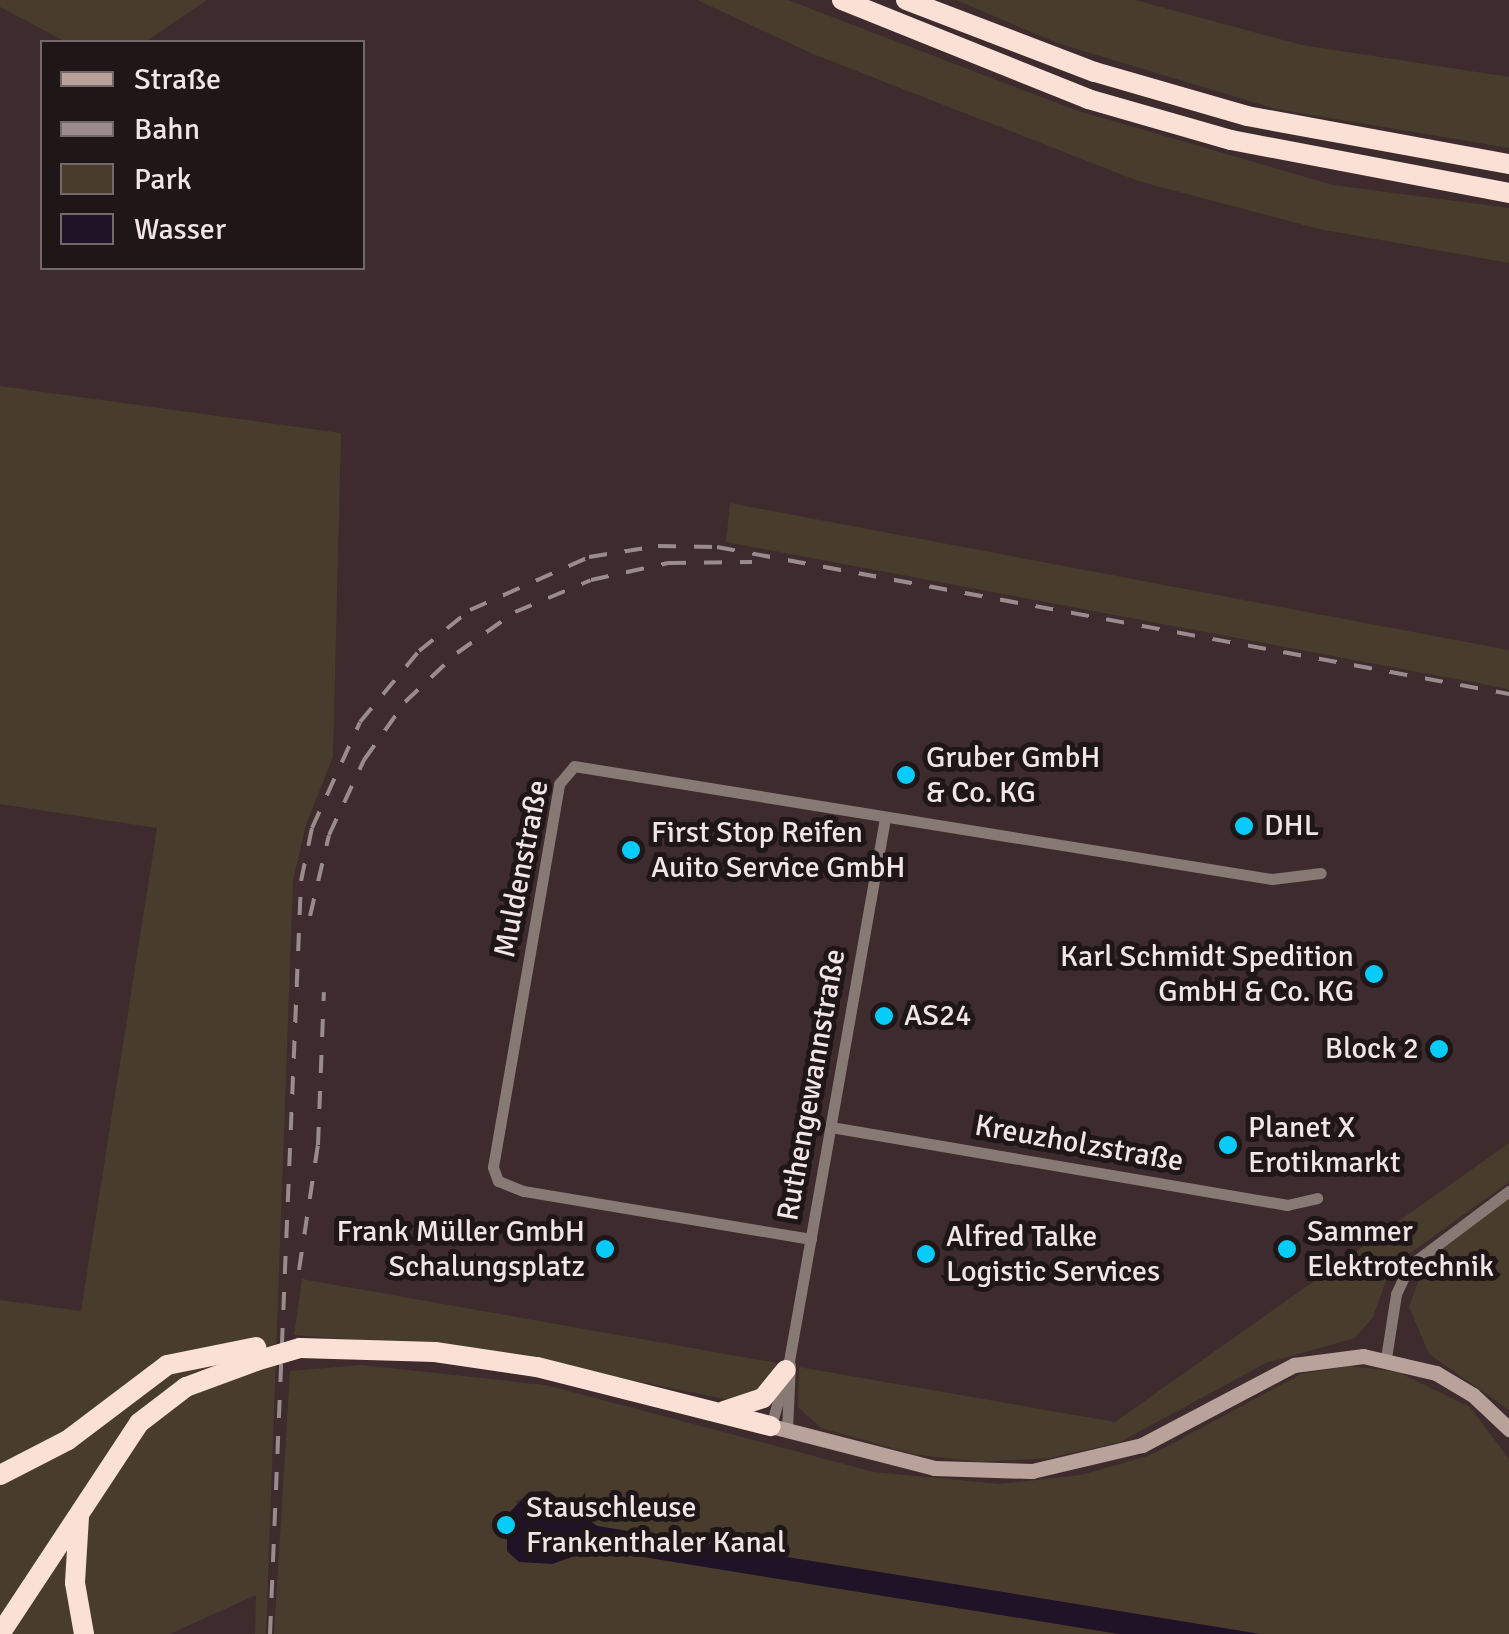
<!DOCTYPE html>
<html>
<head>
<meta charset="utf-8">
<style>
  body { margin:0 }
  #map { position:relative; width:1509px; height:1634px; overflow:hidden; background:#3d2b2d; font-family:Signika,sans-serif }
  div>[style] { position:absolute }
  .green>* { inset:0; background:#483c2d }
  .water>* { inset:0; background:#201327 }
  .street>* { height:11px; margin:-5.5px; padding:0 5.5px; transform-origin:5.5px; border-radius:5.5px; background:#877974 }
  .secondary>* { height:15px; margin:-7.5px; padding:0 7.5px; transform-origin:7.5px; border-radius:7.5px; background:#b8a29a }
  .highway>* { height:20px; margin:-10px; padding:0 10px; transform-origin:10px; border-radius:10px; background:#fbe0d6 }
  .rail>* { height:4px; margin-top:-2px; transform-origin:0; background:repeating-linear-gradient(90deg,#9a8b8d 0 18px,transparent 0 36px) }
  .highway-bridge>* { height:20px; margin:-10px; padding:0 10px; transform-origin:10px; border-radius:10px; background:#fbe0d6 }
  .dots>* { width:28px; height:28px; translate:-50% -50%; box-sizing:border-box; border:5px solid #1e1617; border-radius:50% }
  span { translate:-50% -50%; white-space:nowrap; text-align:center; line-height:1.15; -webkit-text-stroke:10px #1e1617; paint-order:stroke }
  .poi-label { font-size:30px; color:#f1e5e6 }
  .left { translate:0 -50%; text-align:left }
  .right { translate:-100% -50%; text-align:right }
  .street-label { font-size:30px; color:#f1e5e6 }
  .legend { position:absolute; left:40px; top:40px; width:325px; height:230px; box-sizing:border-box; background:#1e1617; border:2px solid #72696a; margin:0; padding:12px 18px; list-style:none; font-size:30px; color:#f1e5e6 }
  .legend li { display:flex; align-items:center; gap:20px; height:50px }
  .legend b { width:50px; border:2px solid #72696a }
</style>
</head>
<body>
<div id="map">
  <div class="green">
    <i style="clip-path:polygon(0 0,207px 0,145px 42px,66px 42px,0 7px)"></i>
    <i style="clip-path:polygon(697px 0,788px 0,1075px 110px,1333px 185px,1509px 208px,1509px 263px,1319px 229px,1138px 181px,813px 54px)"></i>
    <i style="clip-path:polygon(956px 0,1135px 0,1302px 45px,1509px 77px,1509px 148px,1276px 109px,1060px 44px)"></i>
    <i style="clip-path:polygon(0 386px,341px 433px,333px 757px,306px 825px,293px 881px,266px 1634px,255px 1634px,256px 1595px,170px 1634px,0 1634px,0 1300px,81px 1311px,157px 828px,0 804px)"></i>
    <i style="clip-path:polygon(730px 503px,1509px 650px,1509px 689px,726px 542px)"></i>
    <i style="clip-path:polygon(1509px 1143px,1509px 1182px,1391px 1267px,1373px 1317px,1355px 1338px,1266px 1363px,1120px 1442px,1050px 1458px,979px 1462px,913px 1454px,821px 1428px,798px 1407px,799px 1367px,1115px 1422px)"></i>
    <i style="clip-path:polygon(1509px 1197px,1509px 1410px,1429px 1354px,1409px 1307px,1426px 1259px)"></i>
    <i style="clip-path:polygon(302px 1279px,777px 1363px,767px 1389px,734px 1401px,481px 1349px,294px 1335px)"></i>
    <i style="clip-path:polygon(361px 1365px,546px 1385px,874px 1472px,1000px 1484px,1081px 1475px,1151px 1455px,1301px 1374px,1350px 1366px,1398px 1372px,1470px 1407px,1509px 1459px,1509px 1634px,1260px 1634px,597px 1526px,547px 1491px,515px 1501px,552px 1564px,594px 1549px,1119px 1634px,274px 1634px,290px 1371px)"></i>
  </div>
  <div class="water">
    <i style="clip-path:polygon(547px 1491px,597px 1526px,1260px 1634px,1119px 1634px,594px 1549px,552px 1564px,519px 1562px,507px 1551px,507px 1515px,529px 1492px)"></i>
  </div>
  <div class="street">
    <i style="left:831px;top:1127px;width:463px;rotate:9.7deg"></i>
    <i style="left:1287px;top:1205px;width:31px;rotate:-13deg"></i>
    <i style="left:811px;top:1239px;width:292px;rotate:-170.5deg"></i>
    <i style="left:523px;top:1191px;width:27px;rotate:-158deg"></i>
    <i style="left:498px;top:1181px;width:15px;rotate:-110deg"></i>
    <i style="left:493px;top:1167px;width:389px;rotate:-80.2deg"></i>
    <i style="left:559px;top:784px;width:23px;rotate:-50deg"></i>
    <i style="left:574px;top:766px;width:707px;rotate:9.2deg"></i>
    <i style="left:1272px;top:879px;width:49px;rotate:-7deg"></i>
    <i style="left:1386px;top:1358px;width:65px;rotate:-81.1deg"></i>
    <i style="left:1396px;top:1294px;width:31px;rotate:-65deg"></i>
    <i style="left:1409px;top:1266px;width:125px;rotate:-36.9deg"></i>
    <i style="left:771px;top:1426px;width:67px;rotate:-74.5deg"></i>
    <i style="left:789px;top:1361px;width:551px;rotate:-79.97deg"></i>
    <i style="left:787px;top:1430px;width:65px;rotate:-87.4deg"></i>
  </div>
  <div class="secondary">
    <i style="left:771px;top:1426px;width:168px;rotate:14.4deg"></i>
    <i style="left:934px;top:1468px;width:98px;rotate:1.8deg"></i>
    <i style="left:1032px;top:1471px;width:113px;rotate:-13.3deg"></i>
    <i style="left:1142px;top:1445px;width:172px;rotate:-27.8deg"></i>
    <i style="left:1294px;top:1365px;width:70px;rotate:-7.4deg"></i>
    <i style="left:1363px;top:1356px;width:75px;rotate:13.1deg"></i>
    <i style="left:1436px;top:1373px;width:43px;rotate:30.7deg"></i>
    <i style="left:1473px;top:1395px;width:50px;rotate:43.4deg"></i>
  </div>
  <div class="highway">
    <i style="left:842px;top:0;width:265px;rotate:21.9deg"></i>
    <i style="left:1088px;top:99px;width:149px;rotate:16deg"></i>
    <i style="left:1231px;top:140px;width:283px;rotate:10.8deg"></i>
    <i style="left:906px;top:0;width:202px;rotate:20.9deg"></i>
    <i style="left:1095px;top:72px;width:158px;rotate:16.1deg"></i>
    <i style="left:1247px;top:116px;width:266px;rotate:10.4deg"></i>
    <i style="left:300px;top:1348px;width:135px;rotate:1.7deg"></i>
    <i style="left:435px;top:1352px;width:103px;rotate:8.4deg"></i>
    <i style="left:537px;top:1367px;width:241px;rotate:14.2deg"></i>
    <i style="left:724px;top:1411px;width:41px;rotate:-18.4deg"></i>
    <i style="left:763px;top:1398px;width:36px;rotate:-51deg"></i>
    <i style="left:0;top:1475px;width:76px;rotate:-27.2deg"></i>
    <i style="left:68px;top:1440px;width:124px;rotate:-37.1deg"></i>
    <i style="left:167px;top:1365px;width:91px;rotate:-11.4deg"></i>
    <i style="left:79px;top:1517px;width:66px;rotate:93.5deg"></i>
    <i style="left:75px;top:1583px;width:52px;rotate:80deg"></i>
    <i style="left:0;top:1634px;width:253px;rotate:-56.6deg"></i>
    <i style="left:139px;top:1423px;width:59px;rotate:-37.5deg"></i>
    <i style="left:186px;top:1387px;width:75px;rotate:-20.4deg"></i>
  </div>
  <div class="rail">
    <i style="left:310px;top:916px;width:83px;rotate:-76.8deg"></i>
    <i style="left:329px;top:835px;width:83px;rotate:-65deg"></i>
    <i style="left:364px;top:760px;width:71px;rotate:-54.7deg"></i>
    <i style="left:405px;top:702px;width:71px;rotate:-43.3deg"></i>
    <i style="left:457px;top:653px;width:71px;rotate:-35.3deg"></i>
    <i style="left:515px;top:612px;width:82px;rotate:-22.8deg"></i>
    <i style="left:591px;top:580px;width:79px;rotate:-12.4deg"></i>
    <i style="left:668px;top:563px;width:84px;rotate:-0.7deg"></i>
    <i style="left:299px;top:1270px;width:126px;rotate:-81.4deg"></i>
    <i style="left:318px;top:1145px;width:153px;rotate:-87.8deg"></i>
    <i style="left:270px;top:1634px;width:754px;rotate:-87.64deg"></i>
    <i style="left:301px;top:881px;width:54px;rotate:-78.3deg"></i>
    <i style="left:312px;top:828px;width:116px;rotate:-65.6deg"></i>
    <i style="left:360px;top:722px;width:92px;rotate:-50.3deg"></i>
    <i style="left:419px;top:651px;width:65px;rotate:-38.8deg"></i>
    <i style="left:470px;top:610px;width:130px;rotate:-24deg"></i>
    <i style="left:589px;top:557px;width:70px;rotate:-9.1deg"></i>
    <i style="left:658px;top:546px;width:59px;rotate:1deg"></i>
    <i style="left:717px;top:547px;width:806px;rotate:10.51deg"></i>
  </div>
  <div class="highway-bridge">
    <i style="left:256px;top:1361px;width:46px;rotate:-16.5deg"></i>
  </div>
  <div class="dots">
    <i style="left:906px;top:775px;background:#07cbf9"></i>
    <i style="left:1244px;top:826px;background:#07cbf9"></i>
    <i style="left:631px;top:850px;background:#07cbf9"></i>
    <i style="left:1374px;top:974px;background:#07cbf9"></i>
    <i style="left:884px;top:1016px;background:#07cbf9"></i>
    <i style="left:1439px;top:1049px;background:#07cbf9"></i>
    <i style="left:1228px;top:1145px;background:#07cbf9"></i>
    <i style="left:605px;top:1249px;background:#07cbf9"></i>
    <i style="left:1287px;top:1249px;background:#07cbf9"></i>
    <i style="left:926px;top:1254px;background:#07cbf9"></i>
    <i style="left:506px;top:1525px;background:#07cbf9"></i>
  </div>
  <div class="poi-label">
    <span class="left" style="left:926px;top:775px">Gruber GmbH<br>&amp; Co. KG</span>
    <span class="left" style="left:1264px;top:826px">DHL</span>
    <span class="left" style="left:651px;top:850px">First Stop Reifen<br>Auito Service GmbH</span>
    <span class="right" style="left:1354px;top:974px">Karl Schmidt Spedition<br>GmbH &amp; Co. KG</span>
    <span class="left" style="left:904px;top:1016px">AS24</span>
    <span class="right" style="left:1419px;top:1049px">Block 2</span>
    <span class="left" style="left:1248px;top:1145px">Planet X<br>Erotikmarkt</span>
    <span class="right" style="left:585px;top:1249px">Frank Müller GmbH<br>Schalungsplatz</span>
    <span class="left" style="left:1307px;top:1249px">Sammer<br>Elektrotechnik</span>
    <span class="left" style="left:946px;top:1254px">Alfred Talke<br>Logistic Services</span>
    <span class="left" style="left:526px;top:1525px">Stauschleuse<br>Frankenthaler Kanal</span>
  </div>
  <div class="street-label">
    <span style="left:522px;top:869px;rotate:-79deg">Muldenstraße</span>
    <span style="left:812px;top:1085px;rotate:-80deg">Ruthengewannstraße</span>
    <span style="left:1079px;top:1144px;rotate:10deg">Kreuzholzstraße</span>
  </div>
  <ul class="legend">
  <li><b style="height:12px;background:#b8a29a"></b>Straße</li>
  <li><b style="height:12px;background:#9a8b8d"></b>Bahn</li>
  <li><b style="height:28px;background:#483c2d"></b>Park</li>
  <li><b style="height:28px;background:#201327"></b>Wasser</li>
  </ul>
</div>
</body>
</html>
